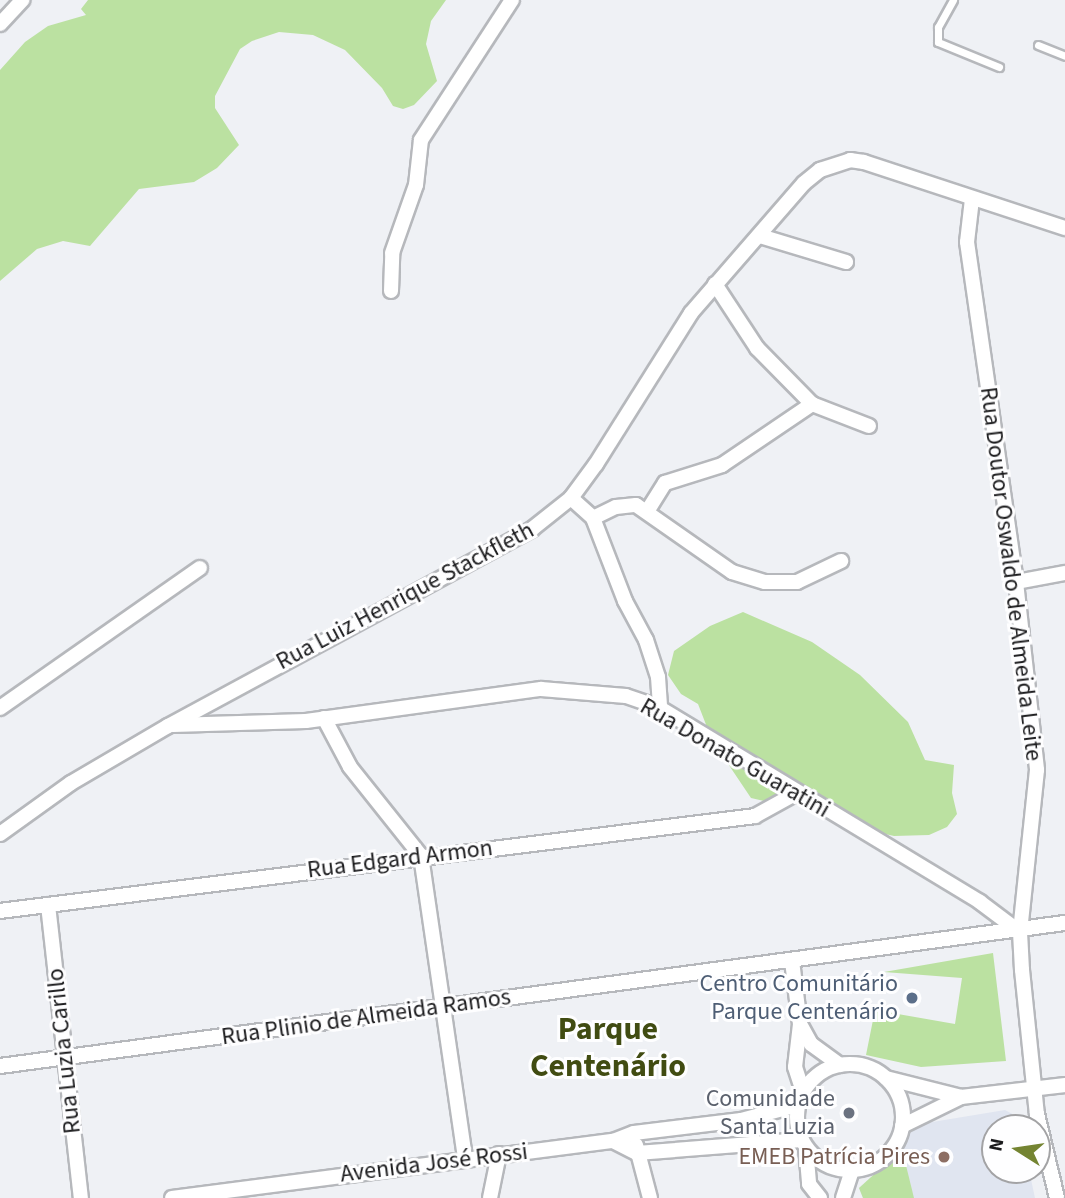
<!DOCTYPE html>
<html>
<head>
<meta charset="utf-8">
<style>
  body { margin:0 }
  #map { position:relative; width:1065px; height:1198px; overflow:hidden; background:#eff1f5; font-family:"Source Sans 3",sans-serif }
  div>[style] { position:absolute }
  .built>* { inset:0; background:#e0e5f0 }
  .green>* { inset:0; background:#bbe1a1 }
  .roads { filter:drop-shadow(2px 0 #b6b8bc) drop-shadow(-2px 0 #b6b8bc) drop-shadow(0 2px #b6b8bc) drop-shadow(0 -2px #b6b8bc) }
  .lane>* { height:7px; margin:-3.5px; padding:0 3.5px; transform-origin:3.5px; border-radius:3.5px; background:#fff }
  .street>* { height:14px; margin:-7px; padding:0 7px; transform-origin:7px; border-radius:7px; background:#fff }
  .street>.ring { margin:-7px; padding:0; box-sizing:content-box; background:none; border:14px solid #fff; border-radius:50% }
  .dots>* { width:19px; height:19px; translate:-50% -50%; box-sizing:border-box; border:4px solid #fefeff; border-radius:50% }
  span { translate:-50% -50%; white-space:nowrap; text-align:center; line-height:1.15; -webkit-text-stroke:6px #fefeff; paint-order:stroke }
  .street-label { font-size:24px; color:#1b1b1d }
  .service-label { font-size:24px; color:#4e5e75 }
  .right { translate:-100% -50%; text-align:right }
  .worship-label { font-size:24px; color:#5b616d }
  .education-label { font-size:24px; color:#785e54 }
  .district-label { font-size:32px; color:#414c12; font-weight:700 }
  .north { position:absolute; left:981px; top:1114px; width:70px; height:70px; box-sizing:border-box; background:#fefeff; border:2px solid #a3a3a5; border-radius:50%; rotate:282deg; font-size:19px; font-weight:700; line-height:28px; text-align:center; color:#1b1b1d }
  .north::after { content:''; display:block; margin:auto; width:24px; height:32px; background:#748432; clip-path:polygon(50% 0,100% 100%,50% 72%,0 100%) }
</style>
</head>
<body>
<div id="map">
  <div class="built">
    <i style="clip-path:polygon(1005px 1110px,1016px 1116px,1019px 1128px,995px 1128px,995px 1170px,1029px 1170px,1035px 1198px,863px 1198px,859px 1188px,902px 1149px,914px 1125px)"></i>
  </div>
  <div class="green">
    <i style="clip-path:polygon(88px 0,446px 0,431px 21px,426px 44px,437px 81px,414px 105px,403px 109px,393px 106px,382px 88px,345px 50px,313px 35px,279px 32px,252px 41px,240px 49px,215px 96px,215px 108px,239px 145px,217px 168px,194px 182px,139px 189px,90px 246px,63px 241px,37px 249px,0 281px,0 70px,25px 42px,48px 26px,86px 15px,81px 9px)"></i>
    <i style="clip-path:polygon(743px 612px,812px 642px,860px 675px,908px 722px,925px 760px,954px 765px,952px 793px,957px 814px,947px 827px,929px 835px,894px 836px,859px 828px,793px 794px,764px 801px,751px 798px,712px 740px,698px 704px,681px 694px,668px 675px,674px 651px,710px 626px)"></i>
    <i style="clip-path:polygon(993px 953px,1006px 1061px,921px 1067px,866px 1055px,875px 1010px,955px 1024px,962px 978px,884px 972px)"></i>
    <i style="clip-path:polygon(902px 1149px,914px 1198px,863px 1198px,859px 1188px)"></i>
  </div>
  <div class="roads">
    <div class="lane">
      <i style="left:953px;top:0;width:31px;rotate:119deg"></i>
      <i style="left:938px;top:27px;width:15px;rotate:90deg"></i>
      <i style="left:938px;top:42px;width:66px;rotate:22.3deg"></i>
      <i style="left:1038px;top:45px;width:29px;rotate:22deg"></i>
    </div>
    <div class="street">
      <i style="left:0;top:24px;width:33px;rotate:-47deg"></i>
      <i style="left:972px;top:199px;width:43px;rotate:96.6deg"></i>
      <i style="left:967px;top:242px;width:344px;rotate:81.8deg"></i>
      <i style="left:1016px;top:582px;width:189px;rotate:83.6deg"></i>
      <i style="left:1037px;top:770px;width:163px;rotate:96deg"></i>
      <i style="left:1020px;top:932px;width:38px;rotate:87deg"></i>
      <i style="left:1022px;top:970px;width:145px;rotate:84.1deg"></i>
      <i style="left:1037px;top:1114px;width:86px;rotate:76.6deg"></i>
      <i style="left:760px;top:236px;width:90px;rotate:16.8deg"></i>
      <i style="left:715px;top:284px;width:77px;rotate:56.7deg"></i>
      <i style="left:757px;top:348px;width:78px;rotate:45.5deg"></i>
      <i style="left:812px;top:404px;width:61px;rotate:21.1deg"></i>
      <i style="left:391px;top:291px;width:38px;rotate:-88deg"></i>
      <i style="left:392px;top:253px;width:72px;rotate:-70.6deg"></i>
      <i style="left:416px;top:185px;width:45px;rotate:-83.7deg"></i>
      <i style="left:421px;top:140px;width:167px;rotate:-57deg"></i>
      <i style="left:571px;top:498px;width:30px;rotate:42deg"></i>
      <i style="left:593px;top:518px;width:89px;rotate:68.9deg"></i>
      <i style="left:625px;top:601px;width:44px;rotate:61.7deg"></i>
      <i style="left:646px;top:640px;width:39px;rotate:72deg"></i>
      <i style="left:658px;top:677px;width:31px;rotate:86deg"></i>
      <i style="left:648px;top:510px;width:32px;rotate:-58deg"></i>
      <i style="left:665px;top:483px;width:60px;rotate:-17.5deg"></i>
      <i style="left:722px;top:465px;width:109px;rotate:-34.1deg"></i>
      <i style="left:593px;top:518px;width:25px;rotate:-26deg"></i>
      <i style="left:616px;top:507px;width:20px;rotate:-6deg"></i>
      <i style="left:636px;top:505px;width:117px;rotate:34.9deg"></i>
      <i style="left:732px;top:572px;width:34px;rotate:17deg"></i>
      <i style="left:765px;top:582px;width:32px"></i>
      <i style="left:797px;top:582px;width:49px;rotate:-25.5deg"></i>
      <i style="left:1016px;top:582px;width:50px;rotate:-10.4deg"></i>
      <i style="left:0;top:708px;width:244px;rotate:-35deg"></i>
      <i style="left:324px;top:718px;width:55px;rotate:62deg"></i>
      <i style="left:350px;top:767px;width:114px;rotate:51.4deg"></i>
      <i style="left:421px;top:856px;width:304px;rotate:81.7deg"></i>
      <i style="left:173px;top:725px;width:133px;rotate:-1.7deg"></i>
      <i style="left:306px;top:721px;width:237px;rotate:-7.8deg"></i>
      <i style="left:541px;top:689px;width:85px;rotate:4.7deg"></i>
      <i style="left:626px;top:696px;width:36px;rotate:19deg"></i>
      <i style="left:660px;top:708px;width:374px;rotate:31.2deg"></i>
      <i style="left:980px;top:902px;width:50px;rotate:36.9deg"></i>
      <i style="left:0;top:834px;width:87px;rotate:-35.7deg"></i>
      <i style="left:71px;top:783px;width:113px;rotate:-30.4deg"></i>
      <i style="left:168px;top:726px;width:414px;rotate:-28.4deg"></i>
      <i style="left:532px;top:529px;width:50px;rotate:-38.5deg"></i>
      <i style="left:571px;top:498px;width:42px;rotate:-53.7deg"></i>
      <i style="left:596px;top:464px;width:178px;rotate:-57.8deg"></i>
      <i style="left:691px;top:313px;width:172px;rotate:-49deg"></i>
      <i style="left:804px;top:183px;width:21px;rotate:-39deg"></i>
      <i style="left:820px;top:170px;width:32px;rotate:-18deg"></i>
      <i style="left:850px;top:160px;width:14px;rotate:8deg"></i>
      <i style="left:864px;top:162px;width:212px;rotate:18.2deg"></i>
      <i style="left:48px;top:905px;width:295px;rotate:83.6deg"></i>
      <i style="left:0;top:911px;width:761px;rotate:-7.17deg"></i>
      <i style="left:755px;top:816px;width:46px;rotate:-28.8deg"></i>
      <i style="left:792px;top:961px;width:64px;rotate:82.8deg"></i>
      <i style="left:800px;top:1024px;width:43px;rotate:96.6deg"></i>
      <i style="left:795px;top:1067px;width:25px;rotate:72deg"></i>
      <i style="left:800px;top:1024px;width:23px;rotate:61deg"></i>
      <i style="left:811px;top:1044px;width:36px;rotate:36deg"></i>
      <i class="ring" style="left:797px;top:1064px;width:92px;height:92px"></i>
      <i style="left:0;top:1066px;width:1075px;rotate:-7.65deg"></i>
      <i style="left:886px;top:1078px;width:77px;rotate:14.2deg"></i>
      <i style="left:902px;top:1126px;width:66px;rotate:-26.2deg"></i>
      <i style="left:961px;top:1097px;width:105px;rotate:-6.6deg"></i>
      <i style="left:613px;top:1141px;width:27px;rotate:27deg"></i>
      <i style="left:637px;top:1153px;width:165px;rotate:-4.5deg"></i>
      <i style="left:636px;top:1145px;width:55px;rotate:75.2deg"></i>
      <i style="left:806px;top:1148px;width:36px;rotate:85deg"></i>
      <i style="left:809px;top:1184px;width:18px;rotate:52deg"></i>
      <i style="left:172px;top:1198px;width:445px;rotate:-7.4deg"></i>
      <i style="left:613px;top:1141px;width:22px;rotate:-21deg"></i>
      <i style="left:634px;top:1133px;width:108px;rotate:-6.9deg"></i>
      <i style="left:741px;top:1120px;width:59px;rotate:-14.7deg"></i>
      <i style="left:490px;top:1198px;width:45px;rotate:-78.4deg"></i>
      <i style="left:843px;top:1198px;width:28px;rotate:-72deg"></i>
    </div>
  </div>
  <div class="dots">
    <i style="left:912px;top:998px;background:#5c6f8a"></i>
    <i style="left:849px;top:1113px;background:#6b7280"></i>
    <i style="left:944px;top:1157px;background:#8d6e63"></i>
  </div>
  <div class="street-label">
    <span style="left:1011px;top:574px;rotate:83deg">Rua Doutor Oswaldo de Almeida Leite</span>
    <span style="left:405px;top:596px;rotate:-28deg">Rua Luiz Henrique Stackfleth</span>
    <span style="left:735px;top:758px;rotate:30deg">Rua Donato Guaratini</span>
    <span style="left:400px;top:859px;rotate:-7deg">Rua Edgard Armon</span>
    <span style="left:366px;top:1017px;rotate:-8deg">Rua Plinio de Almeida Ramos</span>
    <span style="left:64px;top:1051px;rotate:-96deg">Rua Luzia Carillo</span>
    <span style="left:434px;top:1163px;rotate:-7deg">Avenida José Rossi</span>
  </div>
  <div class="service-label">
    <span class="right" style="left:898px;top:998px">Centro Comunitário<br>Parque Centenário</span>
  </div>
  <div class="worship-label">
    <span class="right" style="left:835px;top:1113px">Comunidade<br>Santa Luzia</span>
  </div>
  <div class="education-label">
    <span class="right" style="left:930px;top:1157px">EMEB Patrícia Pires</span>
  </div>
  <div class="district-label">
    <span style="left:608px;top:1048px">Parque<br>Centenário</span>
  </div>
  <div class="north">N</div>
</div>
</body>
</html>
